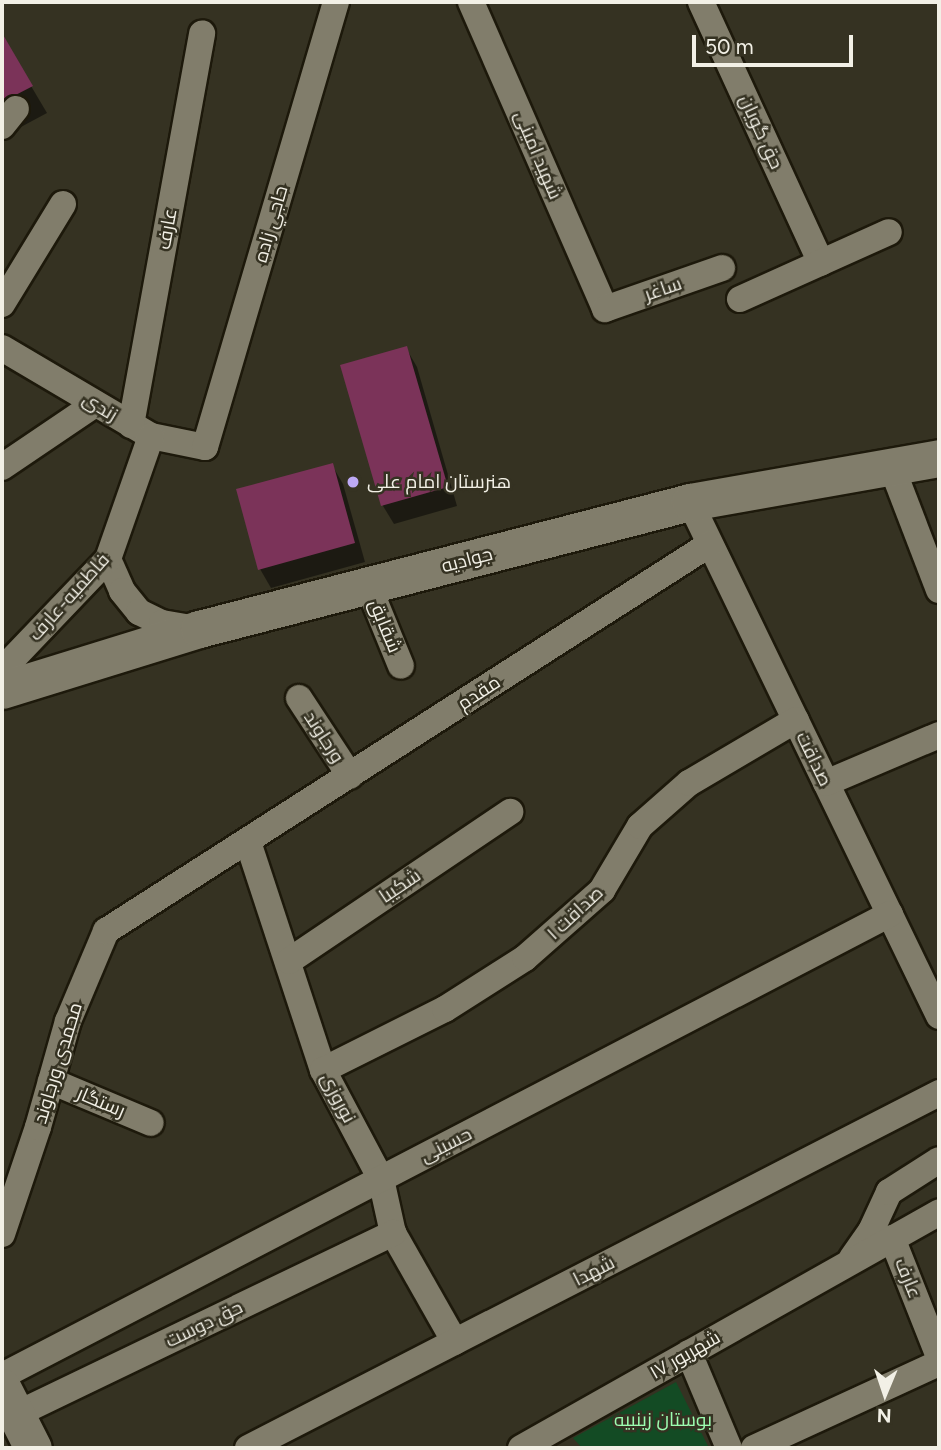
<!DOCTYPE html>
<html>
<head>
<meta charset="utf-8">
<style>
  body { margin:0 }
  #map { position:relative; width:941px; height:1450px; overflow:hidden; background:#353222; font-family:Figtree,Cairo,sans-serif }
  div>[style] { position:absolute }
  .green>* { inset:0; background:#134b24 }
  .shadow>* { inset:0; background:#0007 }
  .building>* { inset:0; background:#7b3359 }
  .roads { filter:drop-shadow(2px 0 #1d190b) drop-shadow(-2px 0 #1d190b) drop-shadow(0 2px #1d190b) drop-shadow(0 -2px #1d190b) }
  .minor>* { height:26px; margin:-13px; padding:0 13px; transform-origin:13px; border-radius:13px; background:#817d6b }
  .secondary>* { height:37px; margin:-18.5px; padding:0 18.5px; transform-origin:18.5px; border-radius:18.5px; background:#817d6b }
  .dots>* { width:19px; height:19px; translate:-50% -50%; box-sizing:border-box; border:4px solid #353222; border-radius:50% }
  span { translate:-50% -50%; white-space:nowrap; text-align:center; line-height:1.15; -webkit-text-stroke:5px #353222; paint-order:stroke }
  .street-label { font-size:19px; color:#f2f0e6 }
  .poi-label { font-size:19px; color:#f2f0e6 }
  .left { translate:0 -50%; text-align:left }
  .park-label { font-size:19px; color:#9cfdb0 }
  .frame { position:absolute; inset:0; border:4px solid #f2f0e6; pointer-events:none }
  .north { position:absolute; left:850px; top:1359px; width:70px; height:70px; -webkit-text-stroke:5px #353222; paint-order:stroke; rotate:182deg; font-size:19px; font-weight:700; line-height:28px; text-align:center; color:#f2f0e6 }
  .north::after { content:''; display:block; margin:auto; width:24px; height:32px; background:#f2f0e6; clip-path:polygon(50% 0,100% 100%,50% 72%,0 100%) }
  .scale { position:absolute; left:692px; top:35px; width:161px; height:32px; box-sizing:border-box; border:4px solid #f2f0e6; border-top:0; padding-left:9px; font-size:21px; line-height:24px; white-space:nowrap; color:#f2f0e6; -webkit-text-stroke:5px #353222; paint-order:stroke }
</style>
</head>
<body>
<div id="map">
  <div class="green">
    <i style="clip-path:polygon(676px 1382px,709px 1448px,582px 1448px,573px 1438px)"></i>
  </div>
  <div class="shadow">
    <i style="clip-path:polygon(2px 37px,47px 113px,19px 128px,2px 98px)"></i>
    <i style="clip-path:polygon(406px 348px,417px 367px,457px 506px,394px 524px,383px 506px)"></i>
    <i style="clip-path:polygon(332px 465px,343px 484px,365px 562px,271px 588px,260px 569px)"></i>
  </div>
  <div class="building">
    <i style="clip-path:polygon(2px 33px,33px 86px,2px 102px)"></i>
    <i style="clip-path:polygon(407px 346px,448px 487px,381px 506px,340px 365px)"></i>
    <i style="clip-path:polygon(333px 463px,355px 543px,258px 570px,236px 489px)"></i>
  </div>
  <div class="roads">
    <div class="minor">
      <i style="left:471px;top:2px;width:335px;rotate:66.4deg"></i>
      <i style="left:605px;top:309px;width:124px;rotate:-19.3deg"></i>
      <i style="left:701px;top:2px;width:287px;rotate:65.3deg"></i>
      <i style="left:2px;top:126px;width:22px;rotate:-51deg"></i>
      <i style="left:740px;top:299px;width:163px;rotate:-24.2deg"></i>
      <i style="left:2px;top:304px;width:117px;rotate:-58.6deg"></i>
      <i style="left:2px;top:348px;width:173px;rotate:30.6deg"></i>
      <i style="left:151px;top:436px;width:55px;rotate:11.5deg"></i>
      <i style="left:205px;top:447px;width:464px;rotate:-73.6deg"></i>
      <i style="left:131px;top:425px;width:398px;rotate:-79.7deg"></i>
      <i style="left:891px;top:465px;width:134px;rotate:69deg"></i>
      <i style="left:2px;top:467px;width:112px;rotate:-34.1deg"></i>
      <i style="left:690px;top:502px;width:571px;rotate:64.15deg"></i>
      <i style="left:108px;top:559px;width:35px;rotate:66deg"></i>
      <i style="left:122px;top:591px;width:27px;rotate:51deg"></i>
      <i style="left:139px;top:612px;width:25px;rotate:26deg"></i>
      <i style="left:162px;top:623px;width:34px;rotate:10deg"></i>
      <i style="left:368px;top:585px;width:87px;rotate:67.8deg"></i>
      <i style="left:2px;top:670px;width:153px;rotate:-46.3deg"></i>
      <i style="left:108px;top:559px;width:130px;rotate:-70.7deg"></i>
      <i style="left:299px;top:698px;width:93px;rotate:56.8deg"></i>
      <i style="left:826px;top:783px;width:123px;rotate:-23deg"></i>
      <i style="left:248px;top:842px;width:240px;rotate:71.8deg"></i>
      <i style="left:323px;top:1070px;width:123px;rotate:62deg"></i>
      <i style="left:381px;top:1179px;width:55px;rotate:77.5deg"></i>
      <i style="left:393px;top:1233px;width:125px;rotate:60.4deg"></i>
      <i style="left:289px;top:961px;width:267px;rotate:-34deg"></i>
      <i style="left:323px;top:1070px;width:136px;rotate:-26.6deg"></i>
      <i style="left:445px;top:1009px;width:95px;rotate:-32.5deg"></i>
      <i style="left:525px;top:958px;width:103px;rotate:-41.4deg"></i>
      <i style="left:602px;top:890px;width:74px;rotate:-59.3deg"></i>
      <i style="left:640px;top:826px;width:65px;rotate:-41.3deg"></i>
      <i style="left:689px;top:783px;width:124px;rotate:-30.5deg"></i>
      <i style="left:51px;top:1081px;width:108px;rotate:22.8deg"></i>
      <i style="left:2px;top:1234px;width:113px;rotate:-71.4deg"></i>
      <i style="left:38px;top:1127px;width:110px;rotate:-74.2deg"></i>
      <i style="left:68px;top:1021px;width:98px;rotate:-67.1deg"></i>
      <i style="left:106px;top:931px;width:717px;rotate:-32.65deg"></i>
      <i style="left:892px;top:1238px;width:128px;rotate:68.4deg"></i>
      <i style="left:852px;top:1258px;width:33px;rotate:-55deg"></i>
      <i style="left:871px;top:1231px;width:43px;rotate:-65.2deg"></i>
      <i style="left:889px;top:1192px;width:59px;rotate:-32.6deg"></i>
      <i style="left:689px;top:1353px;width:103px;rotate:67.2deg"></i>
      <i style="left:2px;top:1376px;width:1001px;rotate:-27.49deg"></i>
      <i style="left:15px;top:1415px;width:420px;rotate:-25.7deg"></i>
      <i style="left:248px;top:1448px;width:777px;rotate:-27.19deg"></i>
      <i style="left:521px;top:1448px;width:480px;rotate:-29.4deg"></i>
      <i style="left:754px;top:1448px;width:204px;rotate:-24.7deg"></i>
    </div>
    <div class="secondary">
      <i style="left:2px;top:690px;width:206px;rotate:-17.2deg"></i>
      <i style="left:199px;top:629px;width:507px;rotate:-14.5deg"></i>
      <i style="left:690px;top:502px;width:253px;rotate:-10deg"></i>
      <i style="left:2px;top:1387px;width:68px;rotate:63.1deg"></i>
    </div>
  </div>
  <div class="dots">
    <i style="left:353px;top:482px;background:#bda9f5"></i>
  </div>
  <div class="street-label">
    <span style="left:761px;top:132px;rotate:65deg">حق گویان</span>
    <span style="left:538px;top:155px;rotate:67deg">شهید امینی</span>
    <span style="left:271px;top:224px;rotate:-74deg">حاجي زاده</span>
    <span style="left:167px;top:229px;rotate:-80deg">عارف</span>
    <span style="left:663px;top:289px;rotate:-19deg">ساغر</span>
    <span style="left:100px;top:407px;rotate:31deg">زندی</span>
    <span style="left:467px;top:560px;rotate:-15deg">جوادیه</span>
    <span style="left:69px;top:597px;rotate:-48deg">فاطمیه-عارف</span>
    <span style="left:385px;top:626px;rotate:68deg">شقابق</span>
    <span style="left:479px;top:693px;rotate:-33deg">مقدم</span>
    <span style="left:324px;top:737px;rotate:57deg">ورجاوند</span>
    <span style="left:814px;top:759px;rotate:64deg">صداقت</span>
    <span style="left:400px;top:886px;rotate:-34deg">شکیبا</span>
    <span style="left:575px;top:913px;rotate:-43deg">صداقت ۱</span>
    <span style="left:58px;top:1063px;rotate:-73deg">محمدی ورجاوند</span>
    <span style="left:338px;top:1098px;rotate:62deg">نوروزی</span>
    <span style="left:101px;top:1102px;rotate:23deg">رستگار</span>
    <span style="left:446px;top:1145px;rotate:-27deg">حسینی</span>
    <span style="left:594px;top:1271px;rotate:-27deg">شهدا</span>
    <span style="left:908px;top:1278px;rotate:68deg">عارف</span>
    <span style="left:204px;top:1324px;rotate:-26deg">حق دوست</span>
    <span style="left:685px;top:1355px;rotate:-30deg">۱۷ شهریور</span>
  </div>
  <div class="poi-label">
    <span class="left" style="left:367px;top:482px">هنرستان امام علی</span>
  </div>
  <div class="park-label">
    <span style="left:663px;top:1420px">بوستان زینبیه</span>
  </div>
  <div class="frame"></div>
  <div class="north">N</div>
  <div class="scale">50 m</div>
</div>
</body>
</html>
